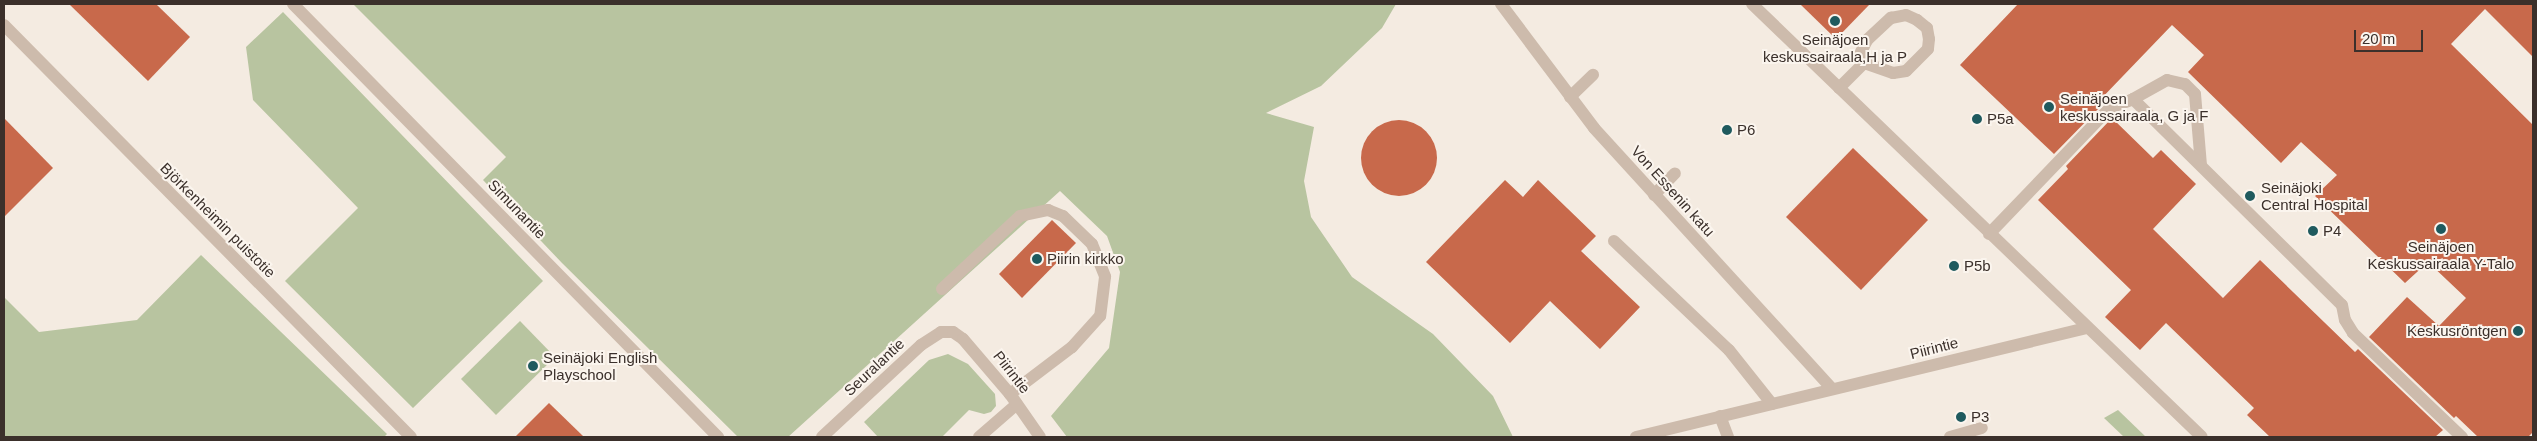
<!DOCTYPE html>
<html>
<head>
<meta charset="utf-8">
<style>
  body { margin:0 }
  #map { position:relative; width:2537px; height:441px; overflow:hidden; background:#f4ebe1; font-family:Helvetica,sans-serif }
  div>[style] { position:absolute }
  .green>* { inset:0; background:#b8c4a0 }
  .building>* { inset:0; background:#c8694b }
  .round { border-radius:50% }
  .lane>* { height:12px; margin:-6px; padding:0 6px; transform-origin:6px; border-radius:6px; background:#cdbbac }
  .street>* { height:12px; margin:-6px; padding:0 6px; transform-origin:6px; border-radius:6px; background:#cdbbac }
  .dots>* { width:14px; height:14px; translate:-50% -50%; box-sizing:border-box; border:2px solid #fbf5ee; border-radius:50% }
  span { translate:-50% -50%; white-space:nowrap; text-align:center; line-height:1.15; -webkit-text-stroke:4px #fbf5ee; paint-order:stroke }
  .poi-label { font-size:15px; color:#3b302b }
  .left { translate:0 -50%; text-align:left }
  .right { translate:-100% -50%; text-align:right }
  .street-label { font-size:15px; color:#3b302b }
  .frame { position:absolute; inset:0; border:5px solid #3b302b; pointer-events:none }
  .scale { position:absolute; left:2354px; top:30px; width:69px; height:22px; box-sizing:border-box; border:2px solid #3b302b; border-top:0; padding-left:6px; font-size:15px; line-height:18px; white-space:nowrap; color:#3b302b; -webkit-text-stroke:4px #fbf5ee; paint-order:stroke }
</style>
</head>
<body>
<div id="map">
  <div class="green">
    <i style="clip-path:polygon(353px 4px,1396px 4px,1382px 28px,1321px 86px,1266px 113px,1314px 127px,1304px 181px,1311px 217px,1352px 277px,1433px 334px,1493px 396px,1513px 437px,1067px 437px,1051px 416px,1109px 348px,1120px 272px,1107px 236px,1060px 191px,788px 437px,738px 437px,562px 263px,483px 180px,506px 157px)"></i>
    <i style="clip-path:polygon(283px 12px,543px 281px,413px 408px,285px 281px,358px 208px,253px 100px,246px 47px)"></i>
    <i style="clip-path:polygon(201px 255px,387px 434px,384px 437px,4px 437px,4px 297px,39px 332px,137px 320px)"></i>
    <i style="clip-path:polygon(520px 321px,555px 357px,496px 415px,461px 379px)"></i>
    <i style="clip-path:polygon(948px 354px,968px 364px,995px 394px,996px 406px,991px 412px,984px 414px,969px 410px,942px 437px,878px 437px,864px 422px,929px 360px)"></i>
    <i style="clip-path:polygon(2118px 410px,2146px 437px,2124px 437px,2104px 418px)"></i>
  </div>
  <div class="building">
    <i style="clip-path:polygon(69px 4px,156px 4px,190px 37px,148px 81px)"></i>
    <i style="clip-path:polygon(1800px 4px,1870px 4px,1836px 39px)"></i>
    <i style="clip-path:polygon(2018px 4px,2533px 4px,2533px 57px,2485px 9px,2451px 44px,2533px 125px,2533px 432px,2528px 437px,2478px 437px,2456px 416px,2454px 418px,2369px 337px,2407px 297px,2439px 326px,2466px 298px,2428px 262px,2405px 283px,2315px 196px,2337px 175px,2301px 142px,2281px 163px,2188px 72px,2204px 55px,2172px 25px,2097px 103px,2100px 107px,2054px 154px,1960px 65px)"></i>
    <i style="clip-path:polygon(4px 118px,53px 168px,4px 217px)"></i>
    <i style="clip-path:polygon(2112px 118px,2153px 158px,2161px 150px,2196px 184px,2153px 229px,2223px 298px,2260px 260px,2355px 352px,2358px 349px,2443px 430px,2435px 437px,2270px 437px,2247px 415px,2254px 408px,2166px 323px,2140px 350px,2105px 317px,2131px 290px,2038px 200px,2068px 169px,2066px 166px)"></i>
    <i class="round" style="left:1361px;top:120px;width:76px;height:76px"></i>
    <i style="clip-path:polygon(1853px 148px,1928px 220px,1861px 290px,1786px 217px)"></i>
    <i style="clip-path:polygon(1505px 180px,1523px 197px,1538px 180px,1596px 236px,1581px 251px,1640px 307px,1600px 349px,1550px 301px,1510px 343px,1426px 262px)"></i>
    <i style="clip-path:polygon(1052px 220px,1076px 243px,1022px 298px,999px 274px)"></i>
    <i style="clip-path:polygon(549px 403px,584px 437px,515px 437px)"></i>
  </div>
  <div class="lane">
    <i style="left:1906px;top:15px;width:12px;rotate:24deg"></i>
    <i style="left:1917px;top:20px;width:13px;rotate:39deg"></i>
    <i style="left:1927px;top:28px;width:11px;rotate:80deg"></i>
    <i style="left:1929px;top:39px;width:10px;rotate:96deg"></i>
    <i style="left:1928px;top:49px;width:31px;rotate:135deg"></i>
    <i style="left:1906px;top:71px;width:13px;rotate:171deg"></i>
    <i style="left:1893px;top:73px;width:31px;rotate:-161deg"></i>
    <i style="left:1864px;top:63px;width:11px;rotate:-105deg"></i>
    <i style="left:1861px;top:52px;width:13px;rotate:-63deg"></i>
    <i style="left:1867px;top:40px;width:33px;rotate:-43deg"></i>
    <i style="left:1891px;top:18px;width:15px;rotate:-11deg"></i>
    <i style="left:1839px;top:88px;width:35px;rotate:-45deg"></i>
    <i style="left:1570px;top:97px;width:32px;rotate:-44deg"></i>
    <i style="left:2133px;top:99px;width:39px;rotate:-29deg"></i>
    <i style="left:2167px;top:80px;width:18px;rotate:13deg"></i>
    <i style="left:2185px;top:84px;width:14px;rotate:45deg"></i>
    <i style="left:2195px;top:94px;width:71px;rotate:85.2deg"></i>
    <i style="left:1654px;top:195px;width:30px;rotate:-46deg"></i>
    <i style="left:1989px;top:234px;width:175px;rotate:-46.2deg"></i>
    <i style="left:2110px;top:108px;width:25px;rotate:-21deg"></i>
    <i style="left:2133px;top:99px;width:293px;rotate:44.6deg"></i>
    <i style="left:2342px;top:305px;width:15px;rotate:79deg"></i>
    <i style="left:2345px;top:320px;width:15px;rotate:58deg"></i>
    <i style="left:2353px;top:333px;width:151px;rotate:43.7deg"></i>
    <i style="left:1614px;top:241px;width:158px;rotate:43.5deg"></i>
    <i style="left:1729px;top:350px;width:69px;rotate:51.5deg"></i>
    <i style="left:942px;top:289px;width:107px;rotate:-43.1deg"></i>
    <i style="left:1020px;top:216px;width:29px;rotate:-12deg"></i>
    <i style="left:1048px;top:210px;width:16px;rotate:22deg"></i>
    <i style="left:1063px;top:216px;width:40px;rotate:44deg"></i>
    <i style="left:1092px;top:244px;width:35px;rotate:68deg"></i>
    <i style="left:1105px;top:277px;width:39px;rotate:97deg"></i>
    <i style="left:1100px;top:316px;width:42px;rotate:132.1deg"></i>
    <i style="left:1072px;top:347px;width:78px;rotate:142.8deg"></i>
    <i style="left:1720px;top:416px;width:22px;rotate:69deg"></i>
    <i style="left:979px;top:437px;width:50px;rotate:-41deg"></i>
    <i style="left:1950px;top:437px;width:33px;rotate:-16deg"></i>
  </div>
  <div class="street">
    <i style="left:293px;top:4px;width:607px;rotate:45.53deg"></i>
    <i style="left:1501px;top:4px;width:155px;rotate:53.1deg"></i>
    <i style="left:1594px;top:128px;width:353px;rotate:47.6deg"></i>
    <i style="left:1752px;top:4px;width:624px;rotate:43.9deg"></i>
    <i style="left:4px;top:25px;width:579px;rotate:45.35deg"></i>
    <i style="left:822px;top:437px;width:135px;rotate:-42.9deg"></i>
    <i style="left:921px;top:345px;width:24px;rotate:-33deg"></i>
    <i style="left:941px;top:332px;width:12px"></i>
    <i style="left:953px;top:332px;width:12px;rotate:35deg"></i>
    <i style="left:963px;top:339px;width:72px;rotate:49.5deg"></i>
    <i style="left:1010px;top:394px;width:52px;rotate:55.1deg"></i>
    <i style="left:1636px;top:437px;width:464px;rotate:-13.6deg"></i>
  </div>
  <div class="dots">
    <i style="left:1835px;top:21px;background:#1f5a5e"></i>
    <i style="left:2049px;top:107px;background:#1f5a5e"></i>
    <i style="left:1977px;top:119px;background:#1f5a5e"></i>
    <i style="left:1727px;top:130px;background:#1f5a5e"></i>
    <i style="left:2250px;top:196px;background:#1f5a5e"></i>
    <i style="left:2441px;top:229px;background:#1f5a5e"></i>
    <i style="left:2313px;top:231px;background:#1f5a5e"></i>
    <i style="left:1037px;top:259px;background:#1f5a5e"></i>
    <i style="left:1954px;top:266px;background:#1f5a5e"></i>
    <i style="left:2518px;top:331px;background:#1f5a5e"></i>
    <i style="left:533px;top:366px;background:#1f5a5e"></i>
    <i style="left:1961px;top:417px;background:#1f5a5e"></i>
  </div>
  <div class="poi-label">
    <span style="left:1835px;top:48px">Seinäjoen<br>keskussairaala,H ja P</span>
    <span class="left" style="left:2060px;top:107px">Seinäjoen<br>keskussairaala, G ja F</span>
    <span class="left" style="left:1987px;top:119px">P5a</span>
    <span class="left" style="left:1737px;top:130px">P6</span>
    <span class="left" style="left:2261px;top:196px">Seinäjoki<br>Central Hospital</span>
    <span class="left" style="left:2323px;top:231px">P4</span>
    <span style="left:2441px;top:255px">Seinäjoen<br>Keskussairaala Y-Talo</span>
    <span class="left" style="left:1047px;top:259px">Piirin kirkko</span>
    <span class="left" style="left:1964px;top:266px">P5b</span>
    <span class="right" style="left:2507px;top:331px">Keskusröntgen</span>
    <span class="left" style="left:543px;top:366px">Seinäjoki English<br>Playschool</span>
    <span class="left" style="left:1971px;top:417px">P3</span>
  </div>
  <div class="street-label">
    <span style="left:1673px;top:191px;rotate:48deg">Von Essenin katu</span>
    <span style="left:517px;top:209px;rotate:46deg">Simunantie</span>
    <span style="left:218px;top:220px;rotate:45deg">Björkenheimin puistotie</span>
    <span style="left:1934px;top:348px;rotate:-14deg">Piirintie</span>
    <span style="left:874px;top:367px;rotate:-43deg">Seuralantie</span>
    <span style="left:1012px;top:372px;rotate:52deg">Piirintie</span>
  </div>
  <div class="frame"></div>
  <div class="scale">20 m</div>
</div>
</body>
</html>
